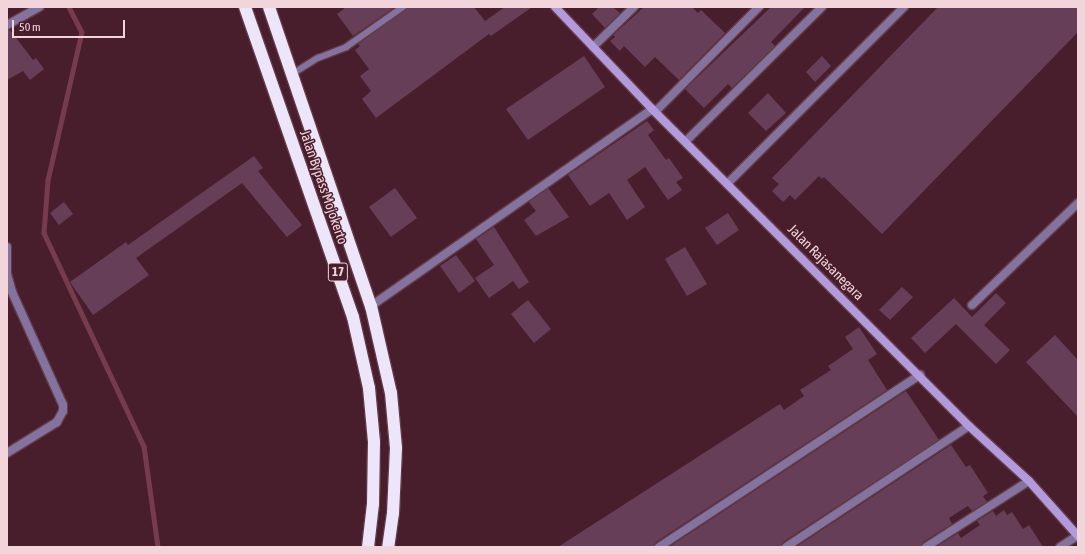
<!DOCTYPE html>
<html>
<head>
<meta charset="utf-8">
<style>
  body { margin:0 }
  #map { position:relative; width:1085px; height:554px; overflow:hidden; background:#491e2c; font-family:"Asap Condensed",sans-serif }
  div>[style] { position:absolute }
  .stream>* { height:4.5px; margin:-2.25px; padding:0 2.25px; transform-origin:2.25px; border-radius:2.25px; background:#773b4e }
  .building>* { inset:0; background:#663e58 }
  .roads { filter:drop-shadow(1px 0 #643b48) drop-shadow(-1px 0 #643b48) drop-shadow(0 1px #643b48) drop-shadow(0 -1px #643b48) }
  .lane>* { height:6px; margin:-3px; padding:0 3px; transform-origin:3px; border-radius:3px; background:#83739e }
  .street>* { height:8px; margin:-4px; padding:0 4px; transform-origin:4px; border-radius:4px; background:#83739e }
  .secondary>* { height:8px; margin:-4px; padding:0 4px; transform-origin:4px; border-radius:4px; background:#b39add }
  .highway>* { height:12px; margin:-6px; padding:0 6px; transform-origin:6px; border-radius:6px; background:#ede5fa }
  span { translate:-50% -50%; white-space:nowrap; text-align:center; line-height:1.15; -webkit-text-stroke:3px #491e2c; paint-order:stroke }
  .shield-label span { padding:1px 3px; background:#491e2c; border:1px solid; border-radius:3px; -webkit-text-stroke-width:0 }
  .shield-label { font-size:13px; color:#f2d4db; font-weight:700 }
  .street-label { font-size:14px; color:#f2d4db }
  .frame { position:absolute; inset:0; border:8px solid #f2d4db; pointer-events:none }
  .scale { position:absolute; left:12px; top:20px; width:113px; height:18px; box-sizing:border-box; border:2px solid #f2d4db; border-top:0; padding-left:5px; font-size:12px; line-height:14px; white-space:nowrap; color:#f2d4db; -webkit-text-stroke:3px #491e2c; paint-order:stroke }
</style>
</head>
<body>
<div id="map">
  <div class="stream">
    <i style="left:69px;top:7px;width:28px;rotate:63deg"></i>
    <i style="left:82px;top:32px;width:152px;rotate:102.9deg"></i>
    <i style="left:48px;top:180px;width:53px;rotate:94.3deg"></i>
    <i style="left:44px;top:233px;width:235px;rotate:64.9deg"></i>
    <i style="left:144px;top:446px;width:102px;rotate:82.1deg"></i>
  </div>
  <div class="building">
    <i style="clip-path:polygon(346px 7px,395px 7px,353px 36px,337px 14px)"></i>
    <i style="clip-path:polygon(407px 7px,474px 7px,485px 21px,505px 7px,532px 7px,491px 36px,489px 34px,376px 118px,362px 99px,371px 91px,360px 76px,369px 69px,355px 50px,360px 46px,358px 44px)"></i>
    <i style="clip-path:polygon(599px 7px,613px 7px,620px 13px,605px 28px,592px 14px)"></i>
    <i style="clip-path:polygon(644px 7px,692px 7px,698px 13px,701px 10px,725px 33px,679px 80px,655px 57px,645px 67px,624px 46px,620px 51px,610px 41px,615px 37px,613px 35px)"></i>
    <i style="clip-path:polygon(771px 7px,805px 7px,771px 42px,775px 46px,732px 88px,728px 84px,704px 108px,685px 89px)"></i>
    <i style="clip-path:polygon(938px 7px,1078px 7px,1078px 32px,882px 234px,824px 177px,822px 179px,819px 176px,795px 200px,790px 195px,783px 202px,772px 191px,779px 184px,772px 178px)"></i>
    <i style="clip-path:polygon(7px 30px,10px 30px,33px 60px,36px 58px,44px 69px,30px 80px,23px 71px,7px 80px)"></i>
    <i style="clip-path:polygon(584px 56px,605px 87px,528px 140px,506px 109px)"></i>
    <i style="clip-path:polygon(822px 56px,831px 66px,815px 82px,806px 72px)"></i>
    <i style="clip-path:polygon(768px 93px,786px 113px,766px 131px,748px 113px)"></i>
    <i style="clip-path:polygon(647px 121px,654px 130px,648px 135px,666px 160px,669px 158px,683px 178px,676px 182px,682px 190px,668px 200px,645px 167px,627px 180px,645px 207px,627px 220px,609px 193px,590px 206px,568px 175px)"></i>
    <i style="clip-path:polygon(254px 156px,263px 168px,258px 171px,302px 225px,287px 237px,242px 183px,136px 258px,149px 275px,93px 315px,70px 282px,126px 242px,128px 245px)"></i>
    <i style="clip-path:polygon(395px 188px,417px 218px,391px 237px,369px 207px)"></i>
    <i style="clip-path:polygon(548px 188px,569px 217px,536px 236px,524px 220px,536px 211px,529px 202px)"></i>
    <i style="clip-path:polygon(64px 202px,73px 214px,59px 225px,50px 213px)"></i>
    <i style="clip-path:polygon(728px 213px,739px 230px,717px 245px,705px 228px)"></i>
    <i style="clip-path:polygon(494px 227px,529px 282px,519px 289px,513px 281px,489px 298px,475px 278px,494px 265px,476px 239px)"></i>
    <i style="clip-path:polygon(685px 247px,707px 284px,687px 296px,665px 259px)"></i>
    <i style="clip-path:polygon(456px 255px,475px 281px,459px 293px,440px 266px)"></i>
    <i style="clip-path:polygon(902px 287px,913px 297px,890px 320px,879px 310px)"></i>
    <i style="clip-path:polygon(996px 293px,1006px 303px,984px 325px,1010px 350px,996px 364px,956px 324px,925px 353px,911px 338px,954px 298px,972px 317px)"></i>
    <i style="clip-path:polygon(528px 300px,551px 329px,534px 343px,511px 314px)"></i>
    <i style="clip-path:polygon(859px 327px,877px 354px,868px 360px,887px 390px,656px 542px,654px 547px,558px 547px,780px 404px,784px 410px,804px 396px,800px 390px,831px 370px,828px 366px,853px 349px,845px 337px)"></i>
    <i style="clip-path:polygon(1055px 335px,1078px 360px,1078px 417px,1026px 362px)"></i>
    <i style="clip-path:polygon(906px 391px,939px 440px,783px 542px,781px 547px,669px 547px)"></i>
    <i style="clip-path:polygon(951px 445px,966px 467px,970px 465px,988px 493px,983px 496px,987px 502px,972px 511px,968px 506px,949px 518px,952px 524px,923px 542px,921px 547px,796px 547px)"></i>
    <i style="clip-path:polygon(1004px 510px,1007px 515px,1012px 512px,1023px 529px,1029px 525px,1043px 547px,936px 547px,958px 533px,961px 538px,980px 525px,977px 521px,993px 511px,996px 516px)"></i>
  </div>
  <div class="roads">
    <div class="lane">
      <i style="left:292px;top:74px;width:31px;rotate:-32deg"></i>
      <i style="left:318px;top:58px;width:30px;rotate:-21deg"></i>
      <i style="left:346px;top:47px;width:70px;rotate:-35.1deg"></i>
    </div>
    <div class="street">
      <i style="left:7px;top:25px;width:37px;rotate:-29deg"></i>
      <i style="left:593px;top:47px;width:57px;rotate:-44.3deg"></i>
      <i style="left:655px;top:112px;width:148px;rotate:-45.3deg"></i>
      <i style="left:686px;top:141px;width:191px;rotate:-44.6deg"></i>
      <i style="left:728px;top:183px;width:249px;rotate:-45deg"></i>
      <i style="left:7px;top:247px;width:27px;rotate:90deg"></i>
      <i style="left:7px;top:274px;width:19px;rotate:74deg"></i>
      <i style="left:12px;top:292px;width:124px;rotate:65.7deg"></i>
      <i style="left:63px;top:405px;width:6px;rotate:90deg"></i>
      <i style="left:63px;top:411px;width:13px;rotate:119deg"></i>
      <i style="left:57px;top:422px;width:59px;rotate:148.2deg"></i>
      <i style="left:972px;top:305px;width:147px;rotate:-43.9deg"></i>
      <i style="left:371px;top:306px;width:343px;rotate:-35deg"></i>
      <i style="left:659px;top:547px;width:313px;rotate:-33.4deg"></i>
      <i style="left:786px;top:547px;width:219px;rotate:-33.5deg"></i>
      <i style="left:926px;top:547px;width:122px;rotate:-32.7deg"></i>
      <i style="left:1060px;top:547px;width:20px;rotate:-33deg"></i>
    </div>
    <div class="secondary">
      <i style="left:555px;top:7px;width:141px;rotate:46.4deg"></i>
      <i style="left:652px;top:109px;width:448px;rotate:45deg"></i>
      <i style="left:969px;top:426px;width:81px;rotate:42.5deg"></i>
      <i style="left:1029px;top:481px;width:74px;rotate:48.3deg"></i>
    </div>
    <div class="highway">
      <i style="left:245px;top:7px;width:328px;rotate:70.8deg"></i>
      <i style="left:353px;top:317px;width:73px;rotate:77.3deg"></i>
      <i style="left:369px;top:388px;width:54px;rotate:84.7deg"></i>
      <i style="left:374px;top:442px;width:62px;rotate:90.9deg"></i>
      <i style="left:373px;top:504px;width:43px;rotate:96.6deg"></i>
      <i style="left:269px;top:7px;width:316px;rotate:71.2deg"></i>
      <i style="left:371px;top:306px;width:89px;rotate:77.1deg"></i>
      <i style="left:391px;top:393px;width:55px;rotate:84.8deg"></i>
      <i style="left:396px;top:448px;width:65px;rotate:92.6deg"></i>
      <i style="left:393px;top:513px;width:34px;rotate:98deg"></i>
    </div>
  </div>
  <div class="shield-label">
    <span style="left:338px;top:272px">17</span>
  </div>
  <div class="street-label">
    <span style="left:324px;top:187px;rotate:71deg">Jalan Bypass Mojokerto</span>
    <span style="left:826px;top:262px;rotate:45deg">Jalan Rajasanegara</span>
  </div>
  <div class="frame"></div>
  <div class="scale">50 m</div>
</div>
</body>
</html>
